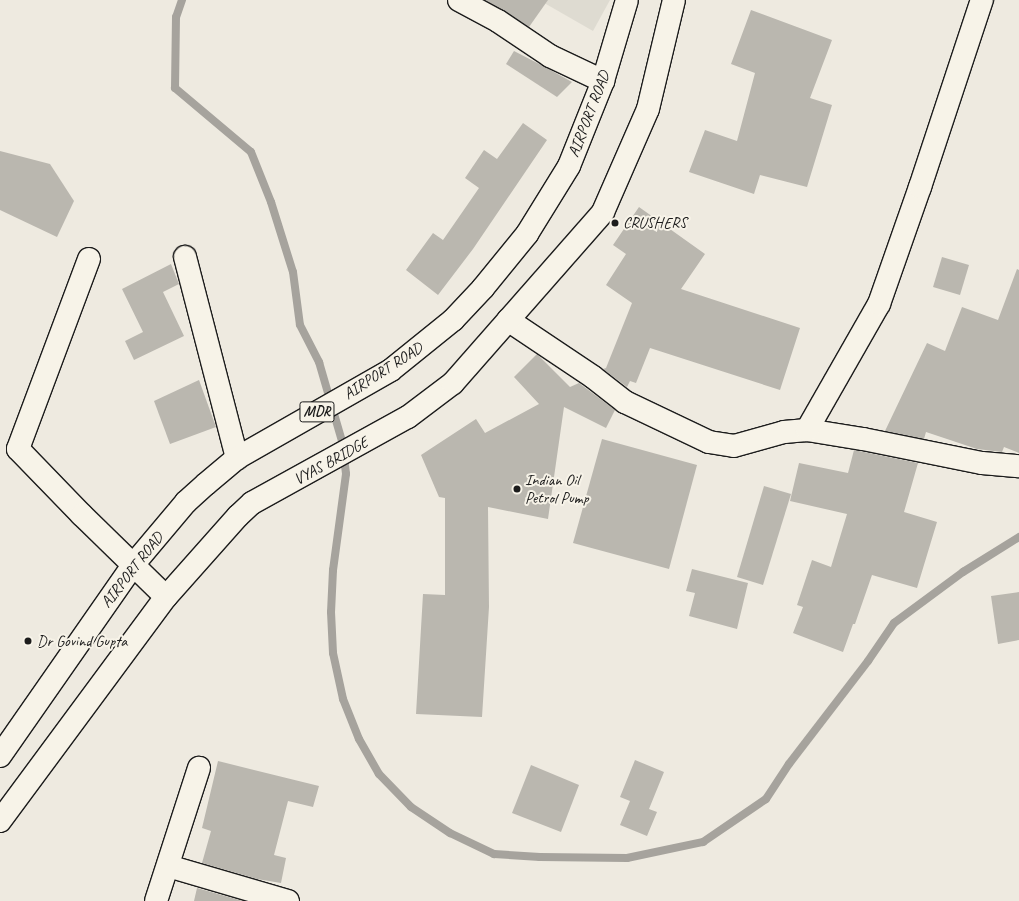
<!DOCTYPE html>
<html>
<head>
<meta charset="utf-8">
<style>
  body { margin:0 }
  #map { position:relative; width:1019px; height:901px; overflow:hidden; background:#eeeae0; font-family:Caveat,sans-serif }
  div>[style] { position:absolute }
  .built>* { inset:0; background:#dedbd1 }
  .stream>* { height:8px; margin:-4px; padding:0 4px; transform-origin:4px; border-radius:4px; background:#a6a39d }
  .building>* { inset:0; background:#bab7af }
  .roads { filter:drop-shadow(1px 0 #1c1c1c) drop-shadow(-1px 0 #1c1c1c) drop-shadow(0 1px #1c1c1c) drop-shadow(0 -1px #1c1c1c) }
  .street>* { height:22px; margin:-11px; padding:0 11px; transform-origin:11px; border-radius:11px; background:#f7f3e8 }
  .primary>* { height:22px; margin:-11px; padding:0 11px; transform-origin:11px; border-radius:11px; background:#f7f3e8 }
  .dots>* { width:11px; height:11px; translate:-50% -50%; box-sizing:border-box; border:2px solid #f7f3e8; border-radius:50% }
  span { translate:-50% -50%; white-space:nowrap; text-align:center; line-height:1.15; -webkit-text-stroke:4px #f7f3e8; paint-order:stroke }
  .shield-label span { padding:1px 3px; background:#f7f3e8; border:1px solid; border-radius:3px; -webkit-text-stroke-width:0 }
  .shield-label { font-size:15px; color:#1c1c1c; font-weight:700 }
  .street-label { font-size:16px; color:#1c1c1c }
  .poi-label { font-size:16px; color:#1c1c1c }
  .left { translate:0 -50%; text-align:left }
</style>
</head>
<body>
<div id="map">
  <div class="built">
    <i style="clip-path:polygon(539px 0,610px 0,593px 31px)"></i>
  </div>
  <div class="stream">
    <i style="left:182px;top:0;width:18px;rotate:109deg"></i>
    <i style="left:176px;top:17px;width:71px;rotate:90.8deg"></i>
    <i style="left:175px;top:88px;width:99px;rotate:40.1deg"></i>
    <i style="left:251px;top:152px;width:54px;rotate:68.2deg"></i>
    <i style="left:271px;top:202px;width:73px;rotate:72.6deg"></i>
    <i style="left:293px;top:272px;width:53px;rotate:82.5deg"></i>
    <i style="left:300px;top:325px;width:42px;rotate:62.8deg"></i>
    <i style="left:319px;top:362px;width:82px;rotate:73.8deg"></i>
    <i style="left:342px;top:441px;width:33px;rotate:83deg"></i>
    <i style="left:346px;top:474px;width:97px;rotate:97.7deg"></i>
    <i style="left:333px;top:570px;width:42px;rotate:92.7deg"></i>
    <i style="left:331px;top:612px;width:41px;rotate:87.2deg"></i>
    <i style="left:333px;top:653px;width:47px;rotate:77.7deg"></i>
    <i style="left:343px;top:699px;width:43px;rotate:68.2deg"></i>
    <i style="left:359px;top:739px;width:40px;rotate:60.3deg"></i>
    <i style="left:379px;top:774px;width:46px;rotate:45.9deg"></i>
    <i style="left:411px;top:807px;width:47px;rotate:33.7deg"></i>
    <i style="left:450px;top:833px;width:49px;rotate:25.5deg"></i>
    <i style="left:494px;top:854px;width:46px;rotate:3.7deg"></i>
    <i style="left:540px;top:857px;width:87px;rotate:0.7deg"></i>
    <i style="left:627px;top:858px;width:78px;rotate:-11.9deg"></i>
    <i style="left:703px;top:842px;width:76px;rotate:-34.3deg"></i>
    <i style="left:766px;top:799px;width:42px;rotate:-56.7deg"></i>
    <i style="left:789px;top:764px;width:130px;rotate:-52.5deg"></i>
    <i style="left:868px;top:661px;width:46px;rotate:-55.6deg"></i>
    <i style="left:894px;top:623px;width:86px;rotate:-36.5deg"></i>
    <i style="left:963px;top:572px;width:66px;rotate:-32deg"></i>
  </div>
  <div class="building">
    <i style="clip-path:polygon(485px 0,548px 0,529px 27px)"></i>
    <i style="clip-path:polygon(751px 10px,832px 40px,810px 98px,832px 105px,807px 187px,760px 175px,754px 194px,689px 172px,705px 130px,737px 141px,755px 73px,731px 64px)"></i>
    <i style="clip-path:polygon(514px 51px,545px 67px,572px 82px,557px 97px,506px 64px)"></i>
    <i style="clip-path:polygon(523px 123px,547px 140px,473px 249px,438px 295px,406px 270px,433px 233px,443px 240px,479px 188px,465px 178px,484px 150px,497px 159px)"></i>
    <i style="clip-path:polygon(0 151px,50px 164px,74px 201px,57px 237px,0 210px)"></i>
    <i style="clip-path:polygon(639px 207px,705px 254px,681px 289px,800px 328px,780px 390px,650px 348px,636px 383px,630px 381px,627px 387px,603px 369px,606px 368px,632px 303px,606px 285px,626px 254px,613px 245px)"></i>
    <i style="clip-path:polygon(942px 257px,969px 265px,960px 295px,933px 287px)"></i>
    <i style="clip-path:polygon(171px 264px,179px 284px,163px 292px,184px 336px,134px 360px,125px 341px,143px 332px,122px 289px)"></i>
    <i style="clip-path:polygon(1017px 269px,1019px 270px,1019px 453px,1004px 447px,1002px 452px,977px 449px,926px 432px,924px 439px,885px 431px,927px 343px,945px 351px,962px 307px,998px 320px)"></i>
    <i style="clip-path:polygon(537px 354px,570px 387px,579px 383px,615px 410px,606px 428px,564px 407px,548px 519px,488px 507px,489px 607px,482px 717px,416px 714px,423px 594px,445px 595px,445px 498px,439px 497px,421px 455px,476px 419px,485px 433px,539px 404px,514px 377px)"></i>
    <i style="clip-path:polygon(199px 380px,216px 427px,170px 444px,154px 401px)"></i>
    <i style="clip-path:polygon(602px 439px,697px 465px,669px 569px,573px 543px)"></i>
    <i style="clip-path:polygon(854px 450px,918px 463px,904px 512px,937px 522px,917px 588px,872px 575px,855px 624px,853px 624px,843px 652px,793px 633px,803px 607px,797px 605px,812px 560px,831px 567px,847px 514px,790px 501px,799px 463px,848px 473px)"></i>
    <i style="clip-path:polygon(764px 486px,791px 494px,763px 585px,737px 577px)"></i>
    <i style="clip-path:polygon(692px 569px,748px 583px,737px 629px,689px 616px,695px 593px,686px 591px)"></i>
    <i style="clip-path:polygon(1019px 592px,1019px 640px,998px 644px,991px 596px)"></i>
    <i style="clip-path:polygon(635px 760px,664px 772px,649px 809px,657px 812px,647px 836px,620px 825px,630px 801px,620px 797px)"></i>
    <i style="clip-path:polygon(218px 761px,319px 786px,313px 807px,288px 801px,274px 855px,286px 858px,281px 883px,257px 879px,202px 863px,211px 831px,202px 828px)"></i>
    <i style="clip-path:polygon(531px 765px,579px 785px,561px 832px,512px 813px)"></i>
    <i style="clip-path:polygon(197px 888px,243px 901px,194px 901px)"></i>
  </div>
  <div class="roads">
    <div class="street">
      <i style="left:459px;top:0;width:44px;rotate:28.3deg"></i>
      <i style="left:498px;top:21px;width:63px;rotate:33.9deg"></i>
      <i style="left:550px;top:56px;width:59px;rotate:25.3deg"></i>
      <i style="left:185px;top:257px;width:208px;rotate:75.5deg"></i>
      <i style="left:89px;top:259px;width:203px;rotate:110.5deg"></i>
      <i style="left:18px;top:449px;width:92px;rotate:45.9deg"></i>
      <i style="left:82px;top:515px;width:117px;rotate:44.3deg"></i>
      <i style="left:508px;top:320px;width:102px;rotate:33.8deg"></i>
      <i style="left:593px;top:377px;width:41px;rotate:38deg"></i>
      <i style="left:625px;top:402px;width:93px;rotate:25.5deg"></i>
      <i style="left:709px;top:442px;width:25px;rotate:9deg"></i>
      <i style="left:734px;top:446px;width:52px;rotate:-15.6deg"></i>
      <i style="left:784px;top:432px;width:23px;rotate:-5deg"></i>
      <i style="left:807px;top:430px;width:57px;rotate:9.1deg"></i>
      <i style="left:863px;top:439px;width:121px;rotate:11.4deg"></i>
      <i style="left:982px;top:463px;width:37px;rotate:5deg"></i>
      <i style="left:807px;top:430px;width:145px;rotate:-60.3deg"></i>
      <i style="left:879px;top:304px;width:124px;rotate:-70.7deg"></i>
      <i style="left:920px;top:187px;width:197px;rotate:-71.7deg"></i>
      <i style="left:168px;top:866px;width:125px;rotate:16.3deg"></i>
      <i style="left:156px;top:901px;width:140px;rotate:-72.1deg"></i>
    </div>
    <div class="primary">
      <i style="left:0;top:756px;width:233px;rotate:-55.1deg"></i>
      <i style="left:133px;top:565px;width:82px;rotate:-49.9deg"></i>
      <i style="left:186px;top:502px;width:27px;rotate:-42deg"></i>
      <i style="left:206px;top:484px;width:40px;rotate:-40deg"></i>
      <i style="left:237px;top:458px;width:177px;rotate:-29.7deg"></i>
      <i style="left:391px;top:370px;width:80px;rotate:-38.9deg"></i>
      <i style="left:453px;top:320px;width:44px;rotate:-46.8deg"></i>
      <i style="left:483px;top:288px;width:70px;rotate:-50.8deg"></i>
      <i style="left:527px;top:234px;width:80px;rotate:-58.3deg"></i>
      <i style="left:569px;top:166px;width:92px;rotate:-68.2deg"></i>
      <i style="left:603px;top:81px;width:84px;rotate:-73.5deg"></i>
      <i style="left:0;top:821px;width:279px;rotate:-53.5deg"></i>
      <i style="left:166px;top:597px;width:108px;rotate:-48.4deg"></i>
      <i style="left:238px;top:516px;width:19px;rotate:-43deg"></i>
      <i style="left:252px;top:503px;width:178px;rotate:-28.9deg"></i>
      <i style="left:408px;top:417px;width:56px;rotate:-37.1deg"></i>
      <i style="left:453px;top:383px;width:227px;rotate:-48.7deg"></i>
      <i style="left:603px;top:212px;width:112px;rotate:-66.4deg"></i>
      <i style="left:648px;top:109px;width:112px;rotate:-76.6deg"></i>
    </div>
  </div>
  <div class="dots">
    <i style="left:615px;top:223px;background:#1c1c1c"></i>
    <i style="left:517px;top:489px;background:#1c1c1c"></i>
    <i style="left:28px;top:641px;background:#1c1c1c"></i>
  </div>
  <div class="shield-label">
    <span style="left:317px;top:412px">MDR</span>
  </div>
  <div class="street-label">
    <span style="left:589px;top:114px;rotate:-69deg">AIRPORT ROAD</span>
    <span style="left:383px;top:371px;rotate:-33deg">AIRPORT ROAD</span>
    <span style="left:331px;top:461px;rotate:-29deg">VYAS BRIDGE</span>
    <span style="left:132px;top:570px;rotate:-52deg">AIRPORT ROAD</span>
  </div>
  <div class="poi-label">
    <span class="left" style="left:623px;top:223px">CRUSHERS</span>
    <span class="left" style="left:525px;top:489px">Indian Oil<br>Petrol Pump</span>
    <span class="left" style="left:37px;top:641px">Dr Govind Gupta</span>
  </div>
</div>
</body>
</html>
